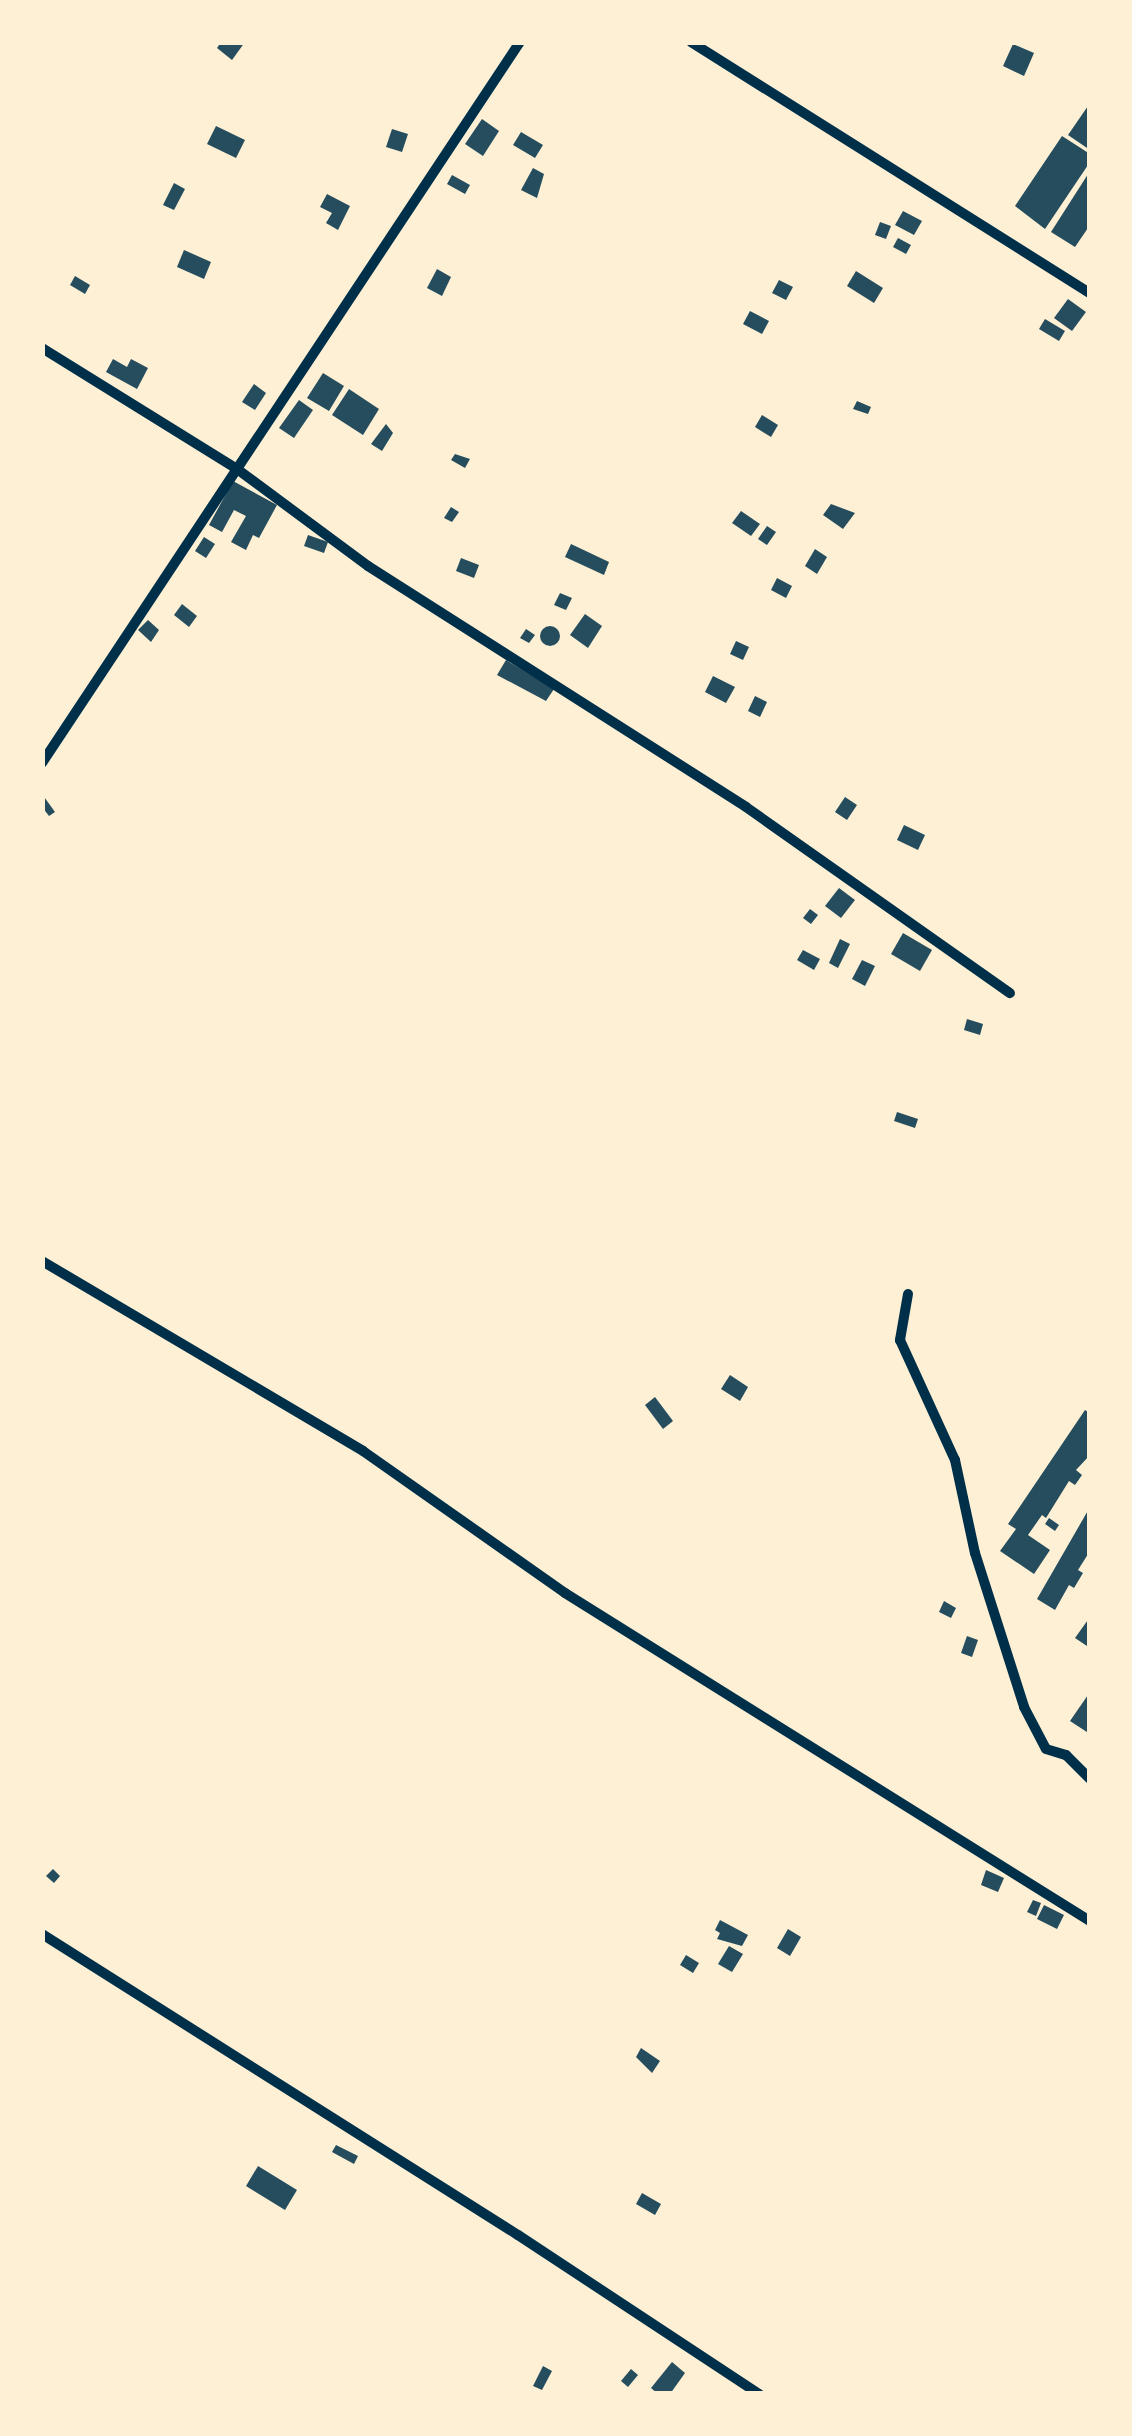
<!DOCTYPE html>
<html>
<head>
<meta charset="utf-8">
<style>
  body { margin:0 }
  #map { position:relative; width:1132px; height:2436px; overflow:hidden; background:#fdf0d5; font-family:"Varela Round",sans-serif }
  div>[style] { position:absolute }
  .building>* { inset:0; background:#264d5e }
  .round { border-radius:50% }
  .minor>* { height:10px; margin:-5px; padding:0 5px; transform-origin:5px; border-radius:5px; background:#003049 }
  span { translate:-50% -50%; white-space:nowrap; text-align:center; line-height:1.15; -webkit-text-stroke:8px #fdf0d5; paint-order:stroke }
  .frame { position:absolute; inset:0; border:45px solid #fdf0d5; pointer-events:none }
</style>
</head>
<body>
<div id="map">
  <div class="building">
    <i style="clip-path:polygon(221px 42px,245px 42px,232px 60px,217px 48px)"></i>
    <i style="clip-path:polygon(1013px 44px,1034px 53px,1024px 76px,1003px 66px)"></i>
    <i style="clip-path:polygon(1090px 103px,1090px 150px,1068px 135px)"></i>
    <i style="clip-path:polygon(482px 119px,499px 131px,483px 156px,465px 144px)"></i>
    <i style="clip-path:polygon(216px 126px,245px 140px,236px 158px,207px 144px)"></i>
    <i style="clip-path:polygon(392px 129px,408px 134px,402px 152px,386px 147px)"></i>
    <i style="clip-path:polygon(521px 132px,543px 145px,535px 158px,513px 145px)"></i>
    <i style="clip-path:polygon(1062px 136px,1090px 154px,1090px 162px,1045px 229px,1015px 206px)"></i>
    <i style="clip-path:polygon(533px 168px,544px 174px,537px 198px,521px 190px)"></i>
    <i style="clip-path:polygon(1090px 171px,1090px 225px,1075px 247px,1051px 232px)"></i>
    <i style="clip-path:polygon(452px 175px,470px 185px,465px 194px,447px 184px)"></i>
    <i style="clip-path:polygon(174px 183px,185px 189px,174px 210px,163px 205px)"></i>
    <i style="clip-path:polygon(327px 194px,350px 206px,338px 230px,326px 223px,332px 213px,320px 207px)"></i>
    <i style="clip-path:polygon(903px 211px,922px 221px,914px 235px,895px 225px)"></i>
    <i style="clip-path:polygon(880px 222px,891px 226px,886px 239px,875px 235px)"></i>
    <i style="clip-path:polygon(898px 238px,911px 245px,906px 254px,893px 247px)"></i>
    <i style="clip-path:polygon(184px 250px,211px 262px,204px 279px,177px 267px)"></i>
    <i style="clip-path:polygon(437px 269px,451px 277px,442px 296px,427px 288px)"></i>
    <i style="clip-path:polygon(856px 271px,883px 288px,874px 303px,847px 286px)"></i>
    <i style="clip-path:polygon(75px 276px,90px 285px,85px 294px,70px 285px)"></i>
    <i style="clip-path:polygon(779px 280px,793px 287px,786px 300px,772px 293px)"></i>
    <i style="clip-path:polygon(1068px 299px,1086px 312px,1072px 331px,1054px 318px)"></i>
    <i style="clip-path:polygon(750px 311px,769px 321px,762px 334px,743px 324px)"></i>
    <i style="clip-path:polygon(1045px 319px,1065px 331px,1059px 341px,1039px 329px)"></i>
    <i style="clip-path:polygon(113px 359px,127px 367px,131px 359px,148px 368px,137px 389px,106px 372px)"></i>
    <i style="clip-path:polygon(323px 373px,344px 386px,329px 411px,307px 398px)"></i>
    <i style="clip-path:polygon(254px 384px,266px 393px,255px 410px,242px 402px)"></i>
    <i style="clip-path:polygon(349px 389px,379px 409px,363px 435px,332px 415px)"></i>
    <i style="clip-path:polygon(299px 400px,313px 410px,294px 438px,279px 428px)"></i>
    <i style="clip-path:polygon(857px 401px,871px 407px,868px 414px,853px 409px)"></i>
    <i style="clip-path:polygon(762px 415px,778px 425px,771px 437px,755px 427px)"></i>
    <i style="clip-path:polygon(386px 424px,393px 433px,382px 451px,371px 444px)"></i>
    <i style="clip-path:polygon(455px 454px,470px 459px,465px 468px,451px 460px)"></i>
    <i style="clip-path:polygon(233px 481px,277px 505px,259px 538px,253px 535px,246px 550px,231px 542px,246px 516px,234px 510px,222px 532px,209px 525px)"></i>
    <i style="clip-path:polygon(831px 504px,855px 513px,843px 529px,823px 515px)"></i>
    <i style="clip-path:polygon(451px 507px,459px 512px,452px 522px,444px 518px)"></i>
    <i style="clip-path:polygon(741px 511px,760px 524px,751px 536px,732px 523px)"></i>
    <i style="clip-path:polygon(767px 526px,776px 532px,767px 545px,758px 539px)"></i>
    <i style="clip-path:polygon(308px 535px,328px 542px,324px 553px,304px 546px)"></i>
    <i style="clip-path:polygon(204px 537px,215px 544px,206px 558px,195px 551px)"></i>
    <i style="clip-path:polygon(571px 544px,609px 562px,604px 575px,565px 557px)"></i>
    <i style="clip-path:polygon(815px 549px,827px 557px,817px 574px,805px 566px)"></i>
    <i style="clip-path:polygon(461px 558px,479px 565px,474px 578px,456px 571px)"></i>
    <i style="clip-path:polygon(777px 578px,792px 586px,786px 598px,771px 590px)"></i>
    <i style="clip-path:polygon(560px 593px,572px 598px,566px 610px,554px 605px)"></i>
    <i style="clip-path:polygon(182px 604px,197px 616px,189px 627px,174px 615px)"></i>
    <i style="clip-path:polygon(585px 614px,602px 626px,588px 648px,570px 635px)"></i>
    <i style="clip-path:polygon(148px 620px,159px 630px,151px 642px,138px 630px)"></i>
    <i class="round" style="left:540px;top:626px;width:20px;height:20px"></i>
    <i style="clip-path:polygon(526px 629px,535px 635px,529px 643px,520px 638px)"></i>
    <i style="clip-path:polygon(736px 641px,749px 647px,743px 660px,730px 654px)"></i>
    <i style="clip-path:polygon(506px 660px,554px 689px,546px 701px,497px 675px)"></i>
    <i style="clip-path:polygon(713px 676px,735px 687px,726px 703px,705px 692px)"></i>
    <i style="clip-path:polygon(755px 696px,767px 702px,760px 717px,748px 711px)"></i>
    <i style="clip-path:polygon(42px 794px,55px 812px,49px 816px,42px 807px)"></i>
    <i style="clip-path:polygon(845px 797px,857px 805px,847px 820px,835px 812px)"></i>
    <i style="clip-path:polygon(904px 825px,925px 835px,918px 850px,897px 840px)"></i>
    <i style="clip-path:polygon(839px 888px,855px 900px,841px 918px,825px 906px)"></i>
    <i style="clip-path:polygon(810px 909px,818px 915px,811px 924px,803px 918px)"></i>
    <i style="clip-path:polygon(903px 933px,932px 950px,920px 971px,891px 954px)"></i>
    <i style="clip-path:polygon(840px 939px,850px 944px,838px 968px,829px 963px)"></i>
    <i style="clip-path:polygon(803px 950px,820px 959px,814px 970px,797px 960px)"></i>
    <i style="clip-path:polygon(862px 960px,875px 966px,865px 986px,852px 979px)"></i>
    <i style="clip-path:polygon(967px 1019px,983px 1024px,980px 1035px,964px 1030px)"></i>
    <i style="clip-path:polygon(897px 1112px,918px 1119px,915px 1128px,894px 1121px)"></i>
    <i style="clip-path:polygon(730px 1375px,748px 1387px,740px 1401px,721px 1389px)"></i>
    <i style="clip-path:polygon(655px 1397px,673px 1421px,663px 1429px,645px 1405px)"></i>
    <i style="clip-path:polygon(1085px 1410px,1090px 1413px,1090px 1455px,1076px 1470px,1082px 1475px,1075px 1485px,1069px 1481px,1046px 1518px,1042px 1515px,1028px 1535px,1050px 1550px,1034px 1574px,1000px 1551px,1016px 1529px,1008px 1524px)"></i>
    <i style="clip-path:polygon(1090px 1507px,1090px 1551px,1078px 1570px,1083px 1573px,1074px 1588px,1069px 1585px,1055px 1610px,1037px 1599px)"></i>
    <i style="clip-path:polygon(1049px 1518px,1059px 1525px,1055px 1531px,1045px 1524px)"></i>
    <i style="clip-path:polygon(944px 1601px,956px 1608px,951px 1618px,939px 1612px)"></i>
    <i style="clip-path:polygon(1090px 1617px,1090px 1648px,1075px 1638px)"></i>
    <i style="clip-path:polygon(967px 1636px,978px 1640px,972px 1657px,961px 1653px)"></i>
    <i style="clip-path:polygon(1090px 1692px,1090px 1734px,1070px 1721px)"></i>
    <i style="clip-path:polygon(53px 1869px,60px 1876px,54px 1883px,46px 1876px)"></i>
    <i style="clip-path:polygon(986px 1870px,1004px 1878px,998px 1892px,981px 1885px)"></i>
    <i style="clip-path:polygon(1033px 1900px,1041px 1903px,1036px 1916px,1027px 1912px)"></i>
    <i style="clip-path:polygon(1044px 1905px,1064px 1915px,1057px 1929px,1037px 1919px)"></i>
    <i style="clip-path:polygon(720px 1920px,748px 1935px,742px 1946px,717px 1939px,720px 1933px,715px 1930px)"></i>
    <i style="clip-path:polygon(788px 1929px,801px 1937px,790px 1956px,777px 1948px)"></i>
    <i style="clip-path:polygon(729px 1946px,743px 1954px,732px 1972px,718px 1964px)"></i>
    <i style="clip-path:polygon(686px 1955px,699px 1963px,693px 1973px,680px 1965px)"></i>
    <i style="clip-path:polygon(641px 2048px,660px 2061px,652px 2073px,636px 2057px)"></i>
    <i style="clip-path:polygon(336px 2145px,358px 2156px,354px 2164px,332px 2152px)"></i>
    <i style="clip-path:polygon(258px 2166px,297px 2190px,285px 2210px,246px 2186px)"></i>
    <i style="clip-path:polygon(642px 2193px,661px 2204px,655px 2215px,636px 2204px)"></i>
    <i style="clip-path:polygon(672px 2362px,685px 2373px,670px 2394px,658px 2394px,651px 2388px)"></i>
    <i style="clip-path:polygon(543px 2366px,552px 2371px,542px 2390px,533px 2386px)"></i>
    <i style="clip-path:polygon(631px 2369px,638px 2375px,628px 2387px,621px 2381px)"></i>
  </div>
  <div class="minor">
    <i style="left:691px;top:42px;width:471px;rotate:32.2deg"></i>
    <i style="left:42px;top:348px;width:229px;rotate:31.8deg"></i>
    <i style="left:237px;top:469px;width:163px;rotate:36.5deg"></i>
    <i style="left:368px;top:566px;width:448px;rotate:32.5deg"></i>
    <i style="left:746px;top:807px;width:323px;rotate:35.2deg"></i>
    <i style="left:42px;top:763px;width:865px;rotate:-56.46deg"></i>
    <i style="left:42px;top:1261px;width:373px;rotate:30.6deg"></i>
    <i style="left:363px;top:1451px;width:247px;rotate:35.1deg"></i>
    <i style="left:565px;top:1593px;width:619px;rotate:32deg"></i>
    <i style="left:908px;top:1294px;width:47px;rotate:99.9deg"></i>
    <i style="left:900px;top:1340px;width:132px;rotate:65.4deg"></i>
    <i style="left:955px;top:1460px;width:95px;rotate:77.9deg"></i>
    <i style="left:975px;top:1553px;width:162px;rotate:72.3deg"></i>
    <i style="left:1024px;top:1707px;width:47px;rotate:62.4deg"></i>
    <i style="left:1046px;top:1749px;width:21px;rotate:17deg"></i>
    <i style="left:1066px;top:1755px;width:34px;rotate:45deg"></i>
    <i style="left:42px;top:1934px;width:563px;rotate:32.31deg"></i>
    <i style="left:518px;top:2235px;width:289px;rotate:33.4deg"></i>
  </div>
  <div class="frame"></div>
</div>
</body>
</html>
